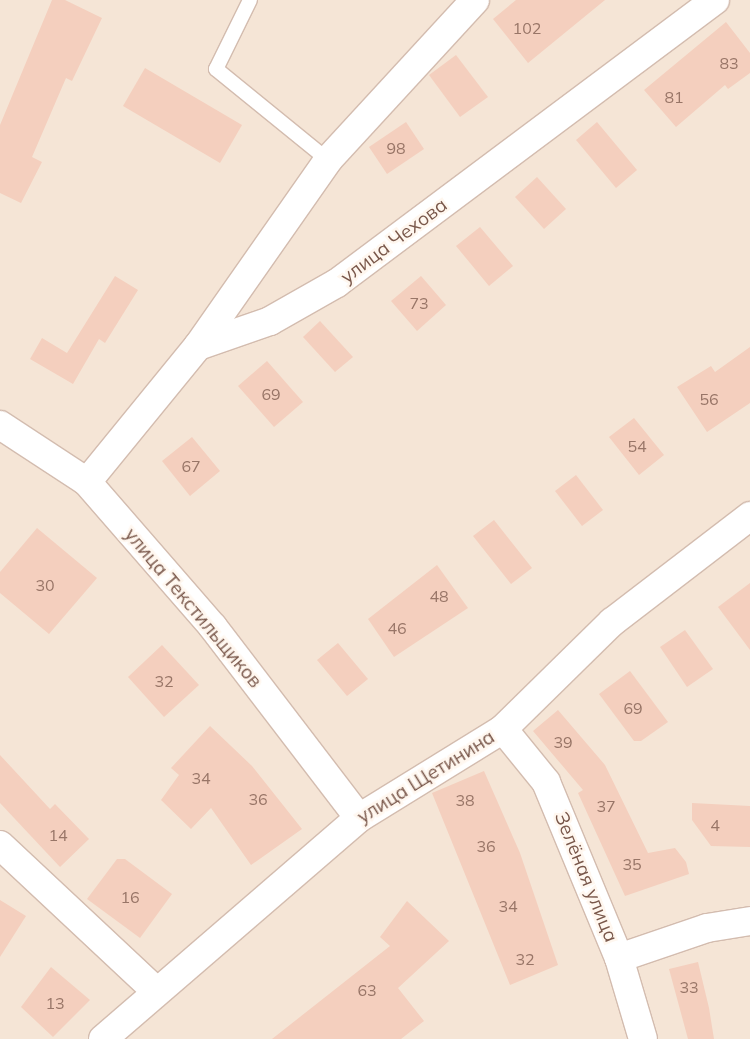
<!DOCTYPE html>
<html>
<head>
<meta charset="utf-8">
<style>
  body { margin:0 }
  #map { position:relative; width:750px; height:1039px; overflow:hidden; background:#fdf3e8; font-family:Mulish,sans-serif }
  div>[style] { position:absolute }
  .residential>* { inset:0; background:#f5e5d6 }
  .building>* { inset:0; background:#f4cfbe }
  .roads { filter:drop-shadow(1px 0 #d3bcaf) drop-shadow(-1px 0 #d3bcaf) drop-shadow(0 1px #d3bcaf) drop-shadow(0 -1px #d3bcaf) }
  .lane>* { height:14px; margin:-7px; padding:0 7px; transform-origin:7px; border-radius:7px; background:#fff }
  .street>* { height:28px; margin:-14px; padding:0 14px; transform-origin:14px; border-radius:14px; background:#fff }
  span { translate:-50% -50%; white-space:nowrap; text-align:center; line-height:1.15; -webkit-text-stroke:5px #fff7ef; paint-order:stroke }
  .number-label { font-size:16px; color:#987567 }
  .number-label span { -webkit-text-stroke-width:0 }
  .street-label { font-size:19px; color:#79574a }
</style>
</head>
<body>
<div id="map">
  <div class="residential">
    <i style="clip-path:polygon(0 0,750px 0,750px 1039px,0 1039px)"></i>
  </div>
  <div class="building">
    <i style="clip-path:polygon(52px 0,65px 0,102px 18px,72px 81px,66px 78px,32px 157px,42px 162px,21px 203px,0 193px,0 125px)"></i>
    <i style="clip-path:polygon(516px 0,605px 0,528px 63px,493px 19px)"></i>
    <i style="clip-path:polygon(726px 22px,750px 53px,750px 73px,728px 89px,725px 85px,676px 127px,644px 90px)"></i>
    <i style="clip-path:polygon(456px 55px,488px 97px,460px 117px,429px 75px)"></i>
    <i style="clip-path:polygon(145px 68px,242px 125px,220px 163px,123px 106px)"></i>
    <i style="clip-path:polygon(406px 122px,424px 149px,387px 174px,369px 147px)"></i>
    <i style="clip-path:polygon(597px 122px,637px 170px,616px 188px,576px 140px)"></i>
    <i style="clip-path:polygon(537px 177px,566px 209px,544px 229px,515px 197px)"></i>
    <i style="clip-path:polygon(480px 227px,513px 266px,489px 286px,456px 246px)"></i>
    <i style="clip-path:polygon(115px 276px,138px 290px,105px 343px,99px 339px,73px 384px,30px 359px,42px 338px,67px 353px)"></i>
    <i style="clip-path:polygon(421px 276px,446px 305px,417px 331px,391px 301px)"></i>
    <i style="clip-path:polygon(320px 321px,353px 357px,335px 372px,303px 337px)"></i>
    <i style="clip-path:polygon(750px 347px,750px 403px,707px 432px,677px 387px,711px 366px,715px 372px)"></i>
    <i style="clip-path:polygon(267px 361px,303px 402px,274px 427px,238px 386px)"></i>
    <i style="clip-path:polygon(634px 418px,664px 455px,639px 475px,609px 437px)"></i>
    <i style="clip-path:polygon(192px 437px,220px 471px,190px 496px,162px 461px)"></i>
    <i style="clip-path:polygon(576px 475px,603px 510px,582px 526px,555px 491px)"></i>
    <i style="clip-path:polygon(494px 520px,532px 568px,511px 584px,473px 536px)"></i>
    <i style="clip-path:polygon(37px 528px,97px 578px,49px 634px,0 593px,0 572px)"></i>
    <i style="clip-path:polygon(437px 565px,468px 608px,394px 657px,368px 619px)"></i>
    <i style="clip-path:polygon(750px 583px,750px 650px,718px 607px)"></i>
    <i style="clip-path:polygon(685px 630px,713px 669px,687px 687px,660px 647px)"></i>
    <i style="clip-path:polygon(338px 643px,368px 679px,347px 696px,317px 660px)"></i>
    <i style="clip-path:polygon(162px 645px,199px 685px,164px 717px,128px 677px)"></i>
    <i style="clip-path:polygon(630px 671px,668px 722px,641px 741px,634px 741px,599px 694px)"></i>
    <i style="clip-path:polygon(558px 710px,605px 765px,648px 853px,675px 848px,686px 862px,689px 874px,625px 896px,578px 793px,583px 790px,533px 731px)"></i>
    <i style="clip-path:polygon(210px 726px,252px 766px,302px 829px,251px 865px,211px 808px,191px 829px,161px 800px,179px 775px,171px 768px)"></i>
    <i style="clip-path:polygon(0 755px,50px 809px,55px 804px,89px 839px,60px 867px,0 803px)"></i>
    <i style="clip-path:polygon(484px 771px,520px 853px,558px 965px,510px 985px,432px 793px)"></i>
    <i style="clip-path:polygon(692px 803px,750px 806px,750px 847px,711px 846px,692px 820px)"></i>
    <i style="clip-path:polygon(117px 859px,125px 859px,172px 894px,140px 938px,87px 899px)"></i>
    <i style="clip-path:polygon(0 900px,26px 916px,0 957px)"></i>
    <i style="clip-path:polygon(407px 901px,449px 941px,398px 988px,424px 1021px,401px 1039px,272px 1039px,390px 946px,380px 937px)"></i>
    <i style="clip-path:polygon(698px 962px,709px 1008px,714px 1039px,688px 1039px,669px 969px)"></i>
    <i style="clip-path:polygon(51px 967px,90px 1000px,53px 1037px,21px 1007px)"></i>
  </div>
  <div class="roads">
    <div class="lane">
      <i style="left:250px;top:0;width:77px;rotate:116.2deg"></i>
      <i style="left:216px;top:69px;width:144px;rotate:39.1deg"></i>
    </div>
    <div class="street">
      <i style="left:198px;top:346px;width:227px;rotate:-55deg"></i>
      <i style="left:328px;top:160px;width:217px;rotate:-47.4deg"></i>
      <i style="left:0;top:425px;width:104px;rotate:33.2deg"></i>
      <i style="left:87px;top:482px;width:192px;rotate:49deg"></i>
      <i style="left:213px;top:627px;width:240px;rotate:52.6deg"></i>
      <i style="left:87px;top:482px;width:176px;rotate:-50.8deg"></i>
      <i style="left:198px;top:346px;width:76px;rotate:-19.1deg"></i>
      <i style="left:270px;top:321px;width:77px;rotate:-29.6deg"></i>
      <i style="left:337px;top:283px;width:472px;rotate:-36.8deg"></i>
      <i style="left:503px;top:729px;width:68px;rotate:50.9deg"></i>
      <i style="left:546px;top:782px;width:191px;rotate:67.5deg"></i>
      <i style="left:619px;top:958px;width:84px;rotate:73.5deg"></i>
      <i style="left:0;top:845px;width:214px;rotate:43.1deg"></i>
      <i style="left:619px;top:958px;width:93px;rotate:-18.8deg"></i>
      <i style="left:707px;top:928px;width:44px;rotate:-9.2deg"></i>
      <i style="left:103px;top:1039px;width:338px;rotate:-40.8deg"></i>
      <i style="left:359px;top:818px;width:169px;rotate:-31.7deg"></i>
      <i style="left:503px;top:729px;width:153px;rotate:-44.5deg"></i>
      <i style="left:612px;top:622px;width:174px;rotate:-37.5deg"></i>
    </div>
  </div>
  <div class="number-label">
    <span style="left:527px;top:28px">102</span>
    <span style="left:729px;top:63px">83</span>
    <span style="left:674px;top:97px">81</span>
    <span style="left:396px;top:148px">98</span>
    <span style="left:419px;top:303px">73</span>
    <span style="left:271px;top:394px">69</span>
    <span style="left:709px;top:399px">56</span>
    <span style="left:637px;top:446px">54</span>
    <span style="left:191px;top:466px">67</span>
    <span style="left:45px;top:585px">30</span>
    <span style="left:439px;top:596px">48</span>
    <span style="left:397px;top:628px">46</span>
    <span style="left:164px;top:681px">32</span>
    <span style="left:633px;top:708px">69</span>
    <span style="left:563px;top:742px">39</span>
    <span style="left:201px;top:778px">34</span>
    <span style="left:258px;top:799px">36</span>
    <span style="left:465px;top:800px">38</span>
    <span style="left:606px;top:806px">37</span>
    <span style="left:715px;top:825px">4</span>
    <span style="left:58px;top:835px">14</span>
    <span style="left:486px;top:846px">36</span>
    <span style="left:632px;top:864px">35</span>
    <span style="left:130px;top:897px">16</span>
    <span style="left:508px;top:906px">34</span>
    <span style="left:525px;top:959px">32</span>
    <span style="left:689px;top:987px">33</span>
    <span style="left:367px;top:990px">63</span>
    <span style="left:55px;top:1003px">13</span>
  </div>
  <div class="street-label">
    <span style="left:394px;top:241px;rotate:-37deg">улица Чехова</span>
    <span style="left:193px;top:608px;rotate:50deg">улица Текстильщиков</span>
    <span style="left:426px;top:777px;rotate:-32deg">улица Щетинина</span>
    <span style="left:586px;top:877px;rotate:68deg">Зелёная улица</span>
  </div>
</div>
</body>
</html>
